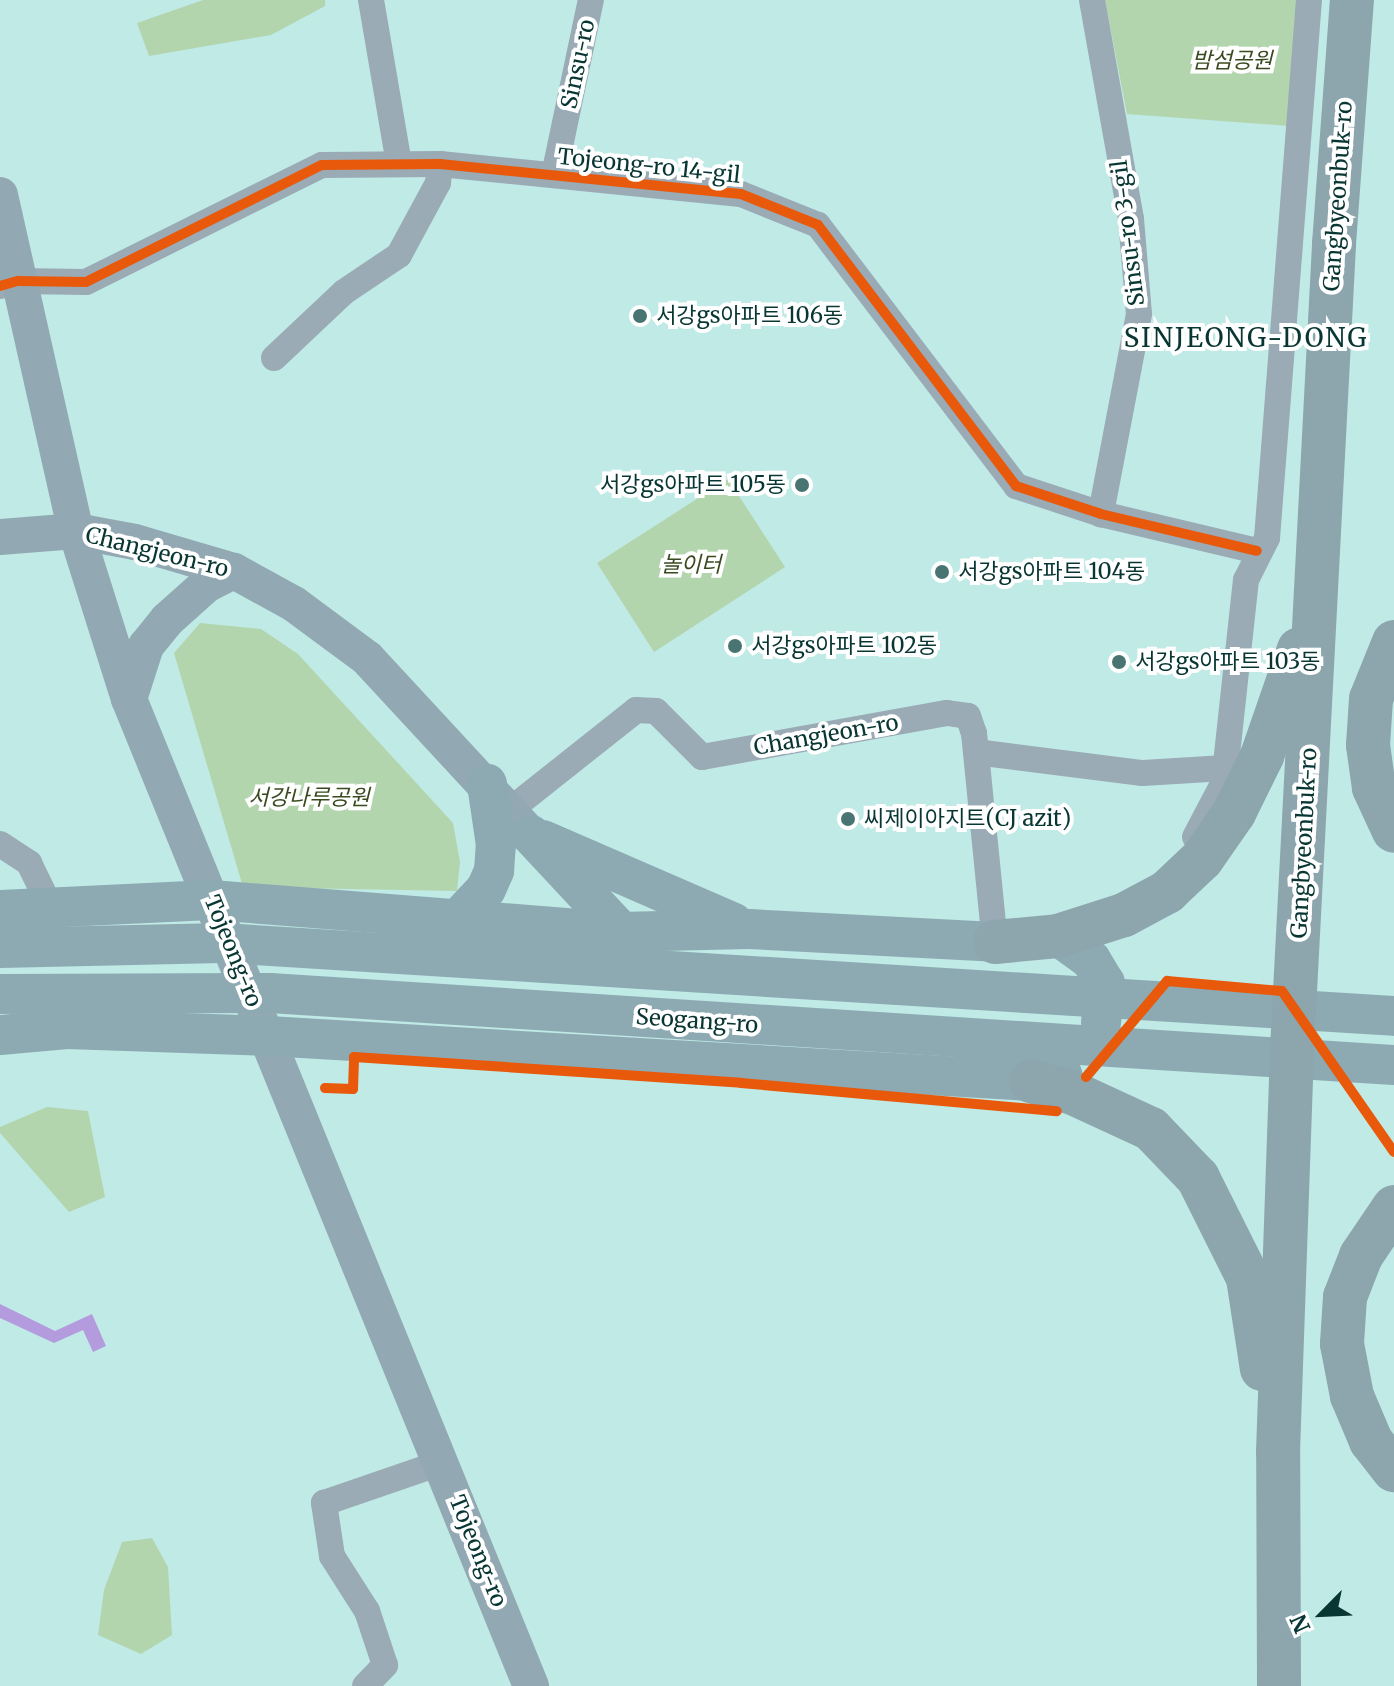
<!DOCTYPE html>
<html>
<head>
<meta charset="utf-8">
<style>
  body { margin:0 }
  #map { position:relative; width:1394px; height:1686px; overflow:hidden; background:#c0eae6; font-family:Merriweather,"Noto Sans KR",serif }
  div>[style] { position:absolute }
  .green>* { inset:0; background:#b2d5ae }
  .water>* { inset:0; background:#b39bde }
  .street>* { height:26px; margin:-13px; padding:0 13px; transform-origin:13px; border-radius:13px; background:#9aabb6 }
  .secondary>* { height:36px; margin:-18px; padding:0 18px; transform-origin:18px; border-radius:18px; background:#92a9b3 }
  .primary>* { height:40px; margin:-20px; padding:0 20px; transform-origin:20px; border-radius:20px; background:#8daab3 }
  .highway>* { height:44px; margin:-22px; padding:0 22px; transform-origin:22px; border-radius:22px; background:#8da6ae }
  .cycleway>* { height:10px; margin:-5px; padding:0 5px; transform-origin:5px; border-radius:5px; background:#e8590c }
  .dots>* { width:22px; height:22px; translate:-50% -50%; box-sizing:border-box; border:4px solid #fff; border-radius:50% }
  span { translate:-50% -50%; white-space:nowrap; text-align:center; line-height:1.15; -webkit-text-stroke:8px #fff; paint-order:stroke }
  .park-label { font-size:22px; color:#394a1e; font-style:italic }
  .street-label { font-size:22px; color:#083633 }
  .poi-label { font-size:22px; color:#083633 }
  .left { translate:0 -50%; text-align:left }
  .right { translate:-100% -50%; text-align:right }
  .quarter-label { font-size:26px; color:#083633; letter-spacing:2px }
  .north { position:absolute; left:1282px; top:1574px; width:80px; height:80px; -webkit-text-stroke:6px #fff; paint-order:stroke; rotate:246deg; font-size:22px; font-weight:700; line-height:32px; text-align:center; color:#083633 }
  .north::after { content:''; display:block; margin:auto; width:28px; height:36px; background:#083633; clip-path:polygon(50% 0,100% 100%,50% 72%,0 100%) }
</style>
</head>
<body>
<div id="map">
  <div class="green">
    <i style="clip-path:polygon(203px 0,325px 0,325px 6px,271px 35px,149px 56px,137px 23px)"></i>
    <i style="clip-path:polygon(1105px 0,1298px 0,1289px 126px,1127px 114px)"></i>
    <i style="clip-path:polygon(728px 479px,785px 567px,654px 652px,597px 563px)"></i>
    <i style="clip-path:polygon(200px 623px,261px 629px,298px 654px,453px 823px,460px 862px,457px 891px,243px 887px,174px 653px)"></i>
    <i style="clip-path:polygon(47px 1107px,88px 1111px,105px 1197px,69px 1212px,0 1133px,0 1127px)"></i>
    <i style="clip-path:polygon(152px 1538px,168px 1567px,172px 1635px,141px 1654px,98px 1635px,104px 1590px,122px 1542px)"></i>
  </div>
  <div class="water">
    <i style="clip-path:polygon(0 1304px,55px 1331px,92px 1314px,106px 1346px,93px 1352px,83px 1330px,54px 1343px,0 1318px)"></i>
  </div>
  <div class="street">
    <i style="left:371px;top:0;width:166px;rotate:80.3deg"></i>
    <i style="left:1092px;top:0;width:222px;rotate:79.9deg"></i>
    <i style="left:1131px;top:219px;width:95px;rotate:85.2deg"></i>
    <i style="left:1139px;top:314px;width:204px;rotate:100.8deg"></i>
    <i style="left:554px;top:175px;width:179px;rotate:-78.1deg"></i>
    <i style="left:0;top:286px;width:19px;rotate:-16deg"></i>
    <i style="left:18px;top:281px;width:68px;rotate:0.8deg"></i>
    <i style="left:86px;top:282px;width:263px;rotate:-26.4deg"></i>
    <i style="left:322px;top:165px;width:118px;rotate:-0.5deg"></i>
    <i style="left:440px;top:164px;width:302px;rotate:5.7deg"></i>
    <i style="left:741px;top:194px;width:83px;rotate:21.9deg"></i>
    <i style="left:818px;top:225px;width:328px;rotate:52.8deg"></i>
    <i style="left:1016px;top:486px;width:89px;rotate:18.2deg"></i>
    <i style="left:1101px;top:514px;width:160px;rotate:13.3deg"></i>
    <i style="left:274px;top:358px;width:96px;rotate:-43.3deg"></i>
    <i style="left:344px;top:292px;width:66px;rotate:-33.9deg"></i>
    <i style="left:399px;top:255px;width:82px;rotate:-61.6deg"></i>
    <i style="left:438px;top:183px;width:19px;rotate:-84deg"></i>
    <i style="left:976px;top:752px;width:168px;rotate:7.2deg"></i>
    <i style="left:1143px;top:773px;width:82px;rotate:-3.5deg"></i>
    <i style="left:510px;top:810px;width:161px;rotate:-38.4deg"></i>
    <i style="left:636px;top:710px;width:20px;rotate:3deg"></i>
    <i style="left:656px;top:711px;width:65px;rotate:45deg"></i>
    <i style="left:702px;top:757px;width:249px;rotate:-10.2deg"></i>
    <i style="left:947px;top:713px;width:21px;rotate:8deg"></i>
    <i style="left:968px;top:716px;width:18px;rotate:71deg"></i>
    <i style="left:974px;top:733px;width:210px;rotate:84.3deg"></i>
    <i style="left:1195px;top:837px;width:62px;rotate:-62.2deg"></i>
    <i style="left:1224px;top:782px;width:203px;rotate:-83.8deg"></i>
    <i style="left:1246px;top:580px;width:47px;rotate:-63.4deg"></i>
    <i style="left:1267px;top:538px;width:540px;rotate:-85.54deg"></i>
    <i style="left:0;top:844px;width:35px;rotate:33deg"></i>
    <i style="left:29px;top:863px;width:46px;rotate:64deg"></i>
    <i style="left:365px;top:1686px;width:29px;rotate:-46deg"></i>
    <i style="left:385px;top:1665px;width:57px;rotate:-108.4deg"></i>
    <i style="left:367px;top:1611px;width:65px;rotate:-122.5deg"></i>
    <i style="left:332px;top:1556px;width:54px;rotate:-98.6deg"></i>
    <i style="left:324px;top:1503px;width:126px;rotate:-19deg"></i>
  </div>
  <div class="secondary">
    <i style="left:0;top:195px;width:344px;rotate:77.3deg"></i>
    <i style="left:76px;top:531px;width:176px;rotate:72.5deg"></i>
    <i style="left:129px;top:699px;width:1066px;rotate:67.84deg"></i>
    <i style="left:0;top:537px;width:76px;rotate:-4.5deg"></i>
    <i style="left:76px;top:531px;width:60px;rotate:10.6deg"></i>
    <i style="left:135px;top:542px;width:103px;rotate:16.3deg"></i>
    <i style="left:234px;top:571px;width:68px;rotate:28.8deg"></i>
    <i style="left:294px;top:604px;width:91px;rotate:36.5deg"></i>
    <i style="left:367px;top:658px;width:241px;rotate:47.2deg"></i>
    <i style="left:129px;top:699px;width:56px;rotate:-72.2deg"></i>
    <i style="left:146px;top:646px;width:33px;rotate:-51deg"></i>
    <i style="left:167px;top:620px;width:52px;rotate:-41.9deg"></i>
    <i style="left:206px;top:585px;width:31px;rotate:-27deg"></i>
  </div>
  <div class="primary">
    <i style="left:531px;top:835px;width:144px;rotate:47deg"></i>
    <i style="left:543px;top:840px;width:208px;rotate:23.5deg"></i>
    <i style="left:0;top:910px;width:211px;rotate:-2.7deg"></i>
    <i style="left:211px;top:900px;width:409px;rotate:4.5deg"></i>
    <i style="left:619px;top:932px;width:130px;rotate:-1.3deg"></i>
    <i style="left:749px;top:929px;width:246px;rotate:3deg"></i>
    <i style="left:457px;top:920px;width:42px;rotate:-46.9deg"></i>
    <i style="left:486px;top:889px;width:20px;rotate:-66deg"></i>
    <i style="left:494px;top:871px;width:26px;rotate:-86deg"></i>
    <i style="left:496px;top:845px;width:62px;rotate:-98.4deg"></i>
    <i style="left:1058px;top:936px;width:41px;rotate:36deg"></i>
    <i style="left:1091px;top:960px;width:27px;rotate:59deg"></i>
    <i style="left:1105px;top:983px;width:40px;rotate:95.7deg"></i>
    <i style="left:0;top:948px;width:222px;rotate:-1.3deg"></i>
    <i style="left:222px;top:943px;width:1174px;rotate:3.56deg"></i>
    <i style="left:0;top:994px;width:270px;rotate:-0.2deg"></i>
    <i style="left:270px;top:993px;width:1126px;rotate:3.67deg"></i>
    <i style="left:0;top:1035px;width:67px;rotate:-5.1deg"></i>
    <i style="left:67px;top:1029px;width:201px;rotate:2deg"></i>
    <i style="left:268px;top:1036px;width:764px;rotate:3.38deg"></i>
    <i style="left:1031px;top:1081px;width:32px;rotate:-11deg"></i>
  </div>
  <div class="highway">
    <i style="left:1394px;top:642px;width:61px;rotate:112deg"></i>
    <i style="left:1371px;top:699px;width:46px;rotate:93.7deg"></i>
    <i style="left:1368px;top:745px;width:43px;rotate:82.1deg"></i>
    <i style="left:1374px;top:788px;width:47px;rotate:65.1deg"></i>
    <i style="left:995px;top:942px;width:63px;rotate:-5.4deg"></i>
    <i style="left:1058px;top:936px;width:69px;rotate:-17.7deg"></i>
    <i style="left:1124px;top:915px;width:49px;rotate:-28.1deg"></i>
    <i style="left:1167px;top:892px;width:48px;rotate:-43.3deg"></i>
    <i style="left:1202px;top:859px;width:56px;rotate:-55.2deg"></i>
    <i style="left:1234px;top:813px;width:64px;rotate:-63.8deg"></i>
    <i style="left:1262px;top:756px;width:113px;rotate:-70.9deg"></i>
    <i style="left:1031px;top:1081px;width:44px;rotate:15.9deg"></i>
    <i style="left:1073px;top:1093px;width:86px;rotate:24.8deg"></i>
    <i style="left:1151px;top:1129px;width:68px;rotate:46.2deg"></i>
    <i style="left:1198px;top:1178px;width:112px;rotate:63.4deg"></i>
    <i style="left:1248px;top:1278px;width:92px;rotate:81.3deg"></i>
    <i style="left:1394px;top:1207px;width:59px;rotate:124deg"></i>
    <i style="left:1361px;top:1256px;width:44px;rotate:111.3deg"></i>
    <i style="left:1345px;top:1297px;width:47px;rotate:93.7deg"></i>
    <i style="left:1342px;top:1344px;width:53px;rotate:79.1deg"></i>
    <i style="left:1352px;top:1396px;width:49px;rotate:67.1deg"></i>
    <i style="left:1371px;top:1441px;width:37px;rotate:52deg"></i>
    <i style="left:1279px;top:1686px;width:234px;rotate:-90.2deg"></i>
    <i style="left:1278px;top:1452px;width:403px;rotate:-88deg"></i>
    <i style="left:1292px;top:1049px;width:806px;rotate:-87.01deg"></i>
    <i style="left:1334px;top:244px;width:245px;rotate:-85.8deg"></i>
  </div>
  <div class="cycleway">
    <i style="left:0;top:286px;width:19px;rotate:-16deg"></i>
    <i style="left:18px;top:281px;width:68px;rotate:0.8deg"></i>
    <i style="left:86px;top:282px;width:263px;rotate:-26.4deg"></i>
    <i style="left:322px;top:165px;width:118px;rotate:-0.5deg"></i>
    <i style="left:440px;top:164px;width:302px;rotate:5.7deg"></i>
    <i style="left:741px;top:194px;width:83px;rotate:21.9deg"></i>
    <i style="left:818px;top:225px;width:328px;rotate:52.8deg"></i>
    <i style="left:1016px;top:486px;width:89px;rotate:18.2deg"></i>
    <i style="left:1101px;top:514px;width:160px;rotate:13.3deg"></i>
    <i style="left:1086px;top:1077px;width:126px;rotate:-49.8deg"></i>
    <i style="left:1167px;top:981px;width:115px;rotate:5deg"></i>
    <i style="left:1282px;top:991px;width:196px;rotate:55.2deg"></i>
    <i style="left:325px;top:1088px;width:28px;rotate:2deg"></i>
    <i style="left:353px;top:1089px;width:32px;rotate:-88deg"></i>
    <i style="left:354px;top:1057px;width:388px;rotate:3.8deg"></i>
    <i style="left:741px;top:1083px;width:317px;rotate:5.1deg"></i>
  </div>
  <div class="dots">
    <i style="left:640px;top:316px;background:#487572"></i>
    <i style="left:802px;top:485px;background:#487572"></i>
    <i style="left:942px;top:572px;background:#487572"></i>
    <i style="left:735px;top:646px;background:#487572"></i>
    <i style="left:1119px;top:662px;background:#487572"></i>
    <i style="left:848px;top:819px;background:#487572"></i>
  </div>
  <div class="park-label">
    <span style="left:1232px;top:61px">밤섬공원</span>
    <span style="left:691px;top:565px">놀이터</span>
    <span style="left:309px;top:798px">서강나루공원</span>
  </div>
  <div class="street-label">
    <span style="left:578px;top:64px;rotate:-78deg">Sinsu-ro</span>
    <span style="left:649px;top:166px;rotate:6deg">Tojeong-ro 14-gil</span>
    <span style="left:1338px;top:196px;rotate:-86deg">Gangbyeonbuk-ro</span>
    <span style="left:1128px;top:233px;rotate:-97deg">Sinsu-ro 3-gil</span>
    <span style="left:157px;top:552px;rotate:14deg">Changjeon-ro</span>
    <span style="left:826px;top:735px;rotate:-10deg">Changjeon-ro</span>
    <span style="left:1304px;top:843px;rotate:-87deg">Gangbyeonbuk-ro</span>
    <span style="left:233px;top:951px;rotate:68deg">Tojeong-ro</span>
    <span style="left:697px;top:1021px;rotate:4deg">Seogang-ro</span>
    <span style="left:478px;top:1551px;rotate:68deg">Tojeong-ro</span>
  </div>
  <div class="poi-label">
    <span class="left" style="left:656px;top:316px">서강gs아파트 106동</span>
    <span class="right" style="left:786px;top:485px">서강gs아파트 105동</span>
    <span class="left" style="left:958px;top:572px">서강gs아파트 104동</span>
    <span class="left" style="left:751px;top:646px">서강gs아파트 102동</span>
    <span class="left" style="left:1135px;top:662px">서강gs아파트 103동</span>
    <span class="left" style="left:864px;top:819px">씨제이아지트(CJ azit)</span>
  </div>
  <div class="quarter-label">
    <span style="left:1246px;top:338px">SINJEONG-DONG</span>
  </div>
  <div class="north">N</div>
</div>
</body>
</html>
